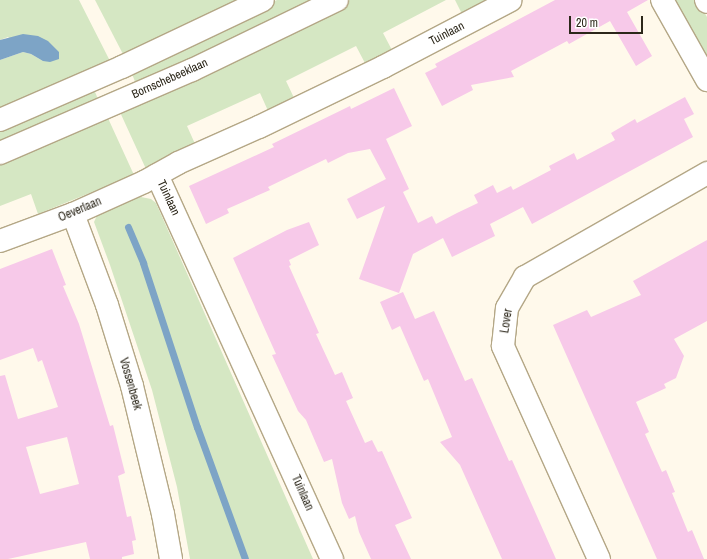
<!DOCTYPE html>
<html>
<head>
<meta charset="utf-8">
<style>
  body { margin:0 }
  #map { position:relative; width:707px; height:559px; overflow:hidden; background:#fff9eb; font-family:"Archivo Narrow",sans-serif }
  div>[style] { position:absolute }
  .green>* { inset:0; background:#d5e7c3 }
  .water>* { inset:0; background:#7da4c6 }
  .stream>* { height:7px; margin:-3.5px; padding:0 3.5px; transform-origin:3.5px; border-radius:3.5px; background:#7da4c6 }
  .building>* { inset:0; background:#f7c9e9 }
  .roads { filter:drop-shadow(1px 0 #b4a786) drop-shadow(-1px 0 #b4a786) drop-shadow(0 1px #b4a786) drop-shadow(0 -1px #b4a786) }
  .minor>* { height:22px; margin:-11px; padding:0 11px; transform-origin:11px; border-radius:11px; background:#fff }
  .tertiary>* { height:22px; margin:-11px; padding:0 11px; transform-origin:11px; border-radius:11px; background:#fff }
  span { translate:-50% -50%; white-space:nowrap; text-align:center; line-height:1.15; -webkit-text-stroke:4px #fff; paint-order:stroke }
  .street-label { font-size:12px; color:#2c271a }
  .scale { position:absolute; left:569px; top:16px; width:74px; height:18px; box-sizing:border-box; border:2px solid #2c271a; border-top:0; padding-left:5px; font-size:12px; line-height:14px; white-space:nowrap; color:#2c271a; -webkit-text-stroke:3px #fff; paint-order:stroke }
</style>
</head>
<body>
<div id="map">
  <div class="green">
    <i style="clip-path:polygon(0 0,79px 0,110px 61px,0 111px,0 60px,23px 52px,31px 54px,43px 61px,8px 37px,0 40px)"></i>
    <i style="clip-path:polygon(95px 0,251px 0,125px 58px)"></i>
    <i style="clip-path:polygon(277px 0,329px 0,138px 89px,130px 69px)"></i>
    <i style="clip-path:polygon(350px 0,446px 0,383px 33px,393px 52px,366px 65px,356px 46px,286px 81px,295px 100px,269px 113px,260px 93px,187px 126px,196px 146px,146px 169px,119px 110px,258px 47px)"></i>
    <i style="clip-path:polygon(455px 0,488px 0,463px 16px)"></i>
    <i style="clip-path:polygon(669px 0,697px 0,707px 17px,707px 66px)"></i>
    <i style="clip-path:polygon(92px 85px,101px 106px,0 149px,0 124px)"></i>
    <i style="clip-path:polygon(107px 116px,134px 175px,38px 214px,31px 194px,0 206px,0 160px)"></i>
    <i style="clip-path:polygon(131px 195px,151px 199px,156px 203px,313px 559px,190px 559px,177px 487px,152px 390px,110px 265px,94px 222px,100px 209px)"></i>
  </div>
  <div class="water">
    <i style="clip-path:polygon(23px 34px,38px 36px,48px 41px,59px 52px,59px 59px,50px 62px,43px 61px,31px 54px,23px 52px,0 60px,0 40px)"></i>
  </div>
  <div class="stream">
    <i style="left:128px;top:227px;width:39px;rotate:67deg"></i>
    <i style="left:143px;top:263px;width:173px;rotate:71.8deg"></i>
    <i style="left:197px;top:427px;width:140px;rotate:70deg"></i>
  </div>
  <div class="building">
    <i style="clip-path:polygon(555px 0,648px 0,627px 12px,652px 56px,636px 66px,610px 21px,569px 44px,567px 41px,511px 71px,514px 77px,471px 85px,473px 90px,442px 106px,425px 73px,437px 67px,435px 64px)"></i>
    <i style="clip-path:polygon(394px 88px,412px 126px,386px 139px,409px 189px,403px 192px,418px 223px,432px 216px,436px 224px,457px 213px,478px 203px,474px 195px,493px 185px,497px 193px,511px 186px,513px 190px,551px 170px,549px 166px,574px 153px,577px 160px,615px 140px,611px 133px,635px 119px,637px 123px,685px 97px,694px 114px,684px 119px,693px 137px,532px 224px,523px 207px,490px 224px,495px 236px,452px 257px,443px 238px,413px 254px,399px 293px,359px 279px,385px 206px,357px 219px,347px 199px,386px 179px,370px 149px,348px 153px,328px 163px,326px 159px,268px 187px,270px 190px,227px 209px,229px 213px,206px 224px,189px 186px,274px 147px,272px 144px,350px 106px,351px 109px)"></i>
    <i style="clip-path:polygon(309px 222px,319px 245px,289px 260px,291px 265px,289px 266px,319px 333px,316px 334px,335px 375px,342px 372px,353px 398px,346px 401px,365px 443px,372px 440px,378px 452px,382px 451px,412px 518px,395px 525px,411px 559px,371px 559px,359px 532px,355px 516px,349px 519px,342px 503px,332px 459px,324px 462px,306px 420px,298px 411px,272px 355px,276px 354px,233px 258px,287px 230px)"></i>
    <i style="clip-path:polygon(707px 240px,707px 321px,674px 339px,684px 356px,676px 378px,664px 384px,666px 388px,636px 402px,649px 432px,645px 434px,662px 472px,666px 470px,675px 492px,672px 493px,688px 532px,692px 530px,704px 559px,657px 559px,553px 325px,587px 310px,591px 317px,641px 295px,633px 281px)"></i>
    <i style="clip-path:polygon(evenodd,52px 249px,66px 285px,63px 286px,79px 324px,110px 426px,113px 425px,125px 473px,118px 476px,127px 517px,131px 516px,136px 540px,132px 541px,134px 554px,122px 557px,122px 559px,90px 559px,86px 542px,8px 559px,0 559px,0 376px,5px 375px,18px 419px,58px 407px,42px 360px,38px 362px,33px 348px,0 360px,0 269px,52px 249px,67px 437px,79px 484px,40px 494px,26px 447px,67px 437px)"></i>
    <i style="clip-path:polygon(403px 292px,415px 319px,434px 311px,465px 381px,472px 378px,509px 461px,512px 460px,556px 559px,502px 559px,460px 465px,440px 442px,452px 437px,428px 379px,424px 381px,400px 326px,392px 330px,380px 302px)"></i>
  </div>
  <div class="roads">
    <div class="minor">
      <i style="left:662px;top:0;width:92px;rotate:60.6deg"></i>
      <i style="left:706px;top:0;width:2px;rotate:63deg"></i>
      <i style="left:157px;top:175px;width:422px;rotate:65.5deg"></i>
      <i style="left:73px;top:214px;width:97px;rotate:69.5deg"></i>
      <i style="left:107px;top:305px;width:85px;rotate:72.8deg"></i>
      <i style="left:132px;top:386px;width:132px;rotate:76.4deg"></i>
      <i style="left:163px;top:514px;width:46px;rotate:79.9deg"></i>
      <i style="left:0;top:241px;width:78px;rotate:-20.3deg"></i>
      <i style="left:73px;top:214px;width:78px;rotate:-24.3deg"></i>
      <i style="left:144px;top:182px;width:39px;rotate:-29deg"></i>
      <i style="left:178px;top:163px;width:89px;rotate:-24deg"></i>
      <i style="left:259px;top:127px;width:138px;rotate:-25.8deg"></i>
      <i style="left:383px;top:67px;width:144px;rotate:-27.6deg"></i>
      <i style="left:599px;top:559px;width:234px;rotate:-114.3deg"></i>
      <i style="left:503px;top:346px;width:38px;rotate:-84deg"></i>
      <i style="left:507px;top:308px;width:36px;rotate:-60deg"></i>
      <i style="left:525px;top:277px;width:210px;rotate:-29.7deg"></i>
    </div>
    <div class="tertiary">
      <i style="left:0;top:120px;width:133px;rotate:-23.5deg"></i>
      <i style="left:122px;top:67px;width:156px;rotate:-25.4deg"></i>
      <i style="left:0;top:153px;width:209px;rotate:-23.4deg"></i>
      <i style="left:192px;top:70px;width:161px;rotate:-25.8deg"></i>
    </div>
  </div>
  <div class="street-label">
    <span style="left:447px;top:34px;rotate:-27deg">Tuinlaan</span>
    <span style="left:170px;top:79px;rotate:-24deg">Bornschebeeklaan</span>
    <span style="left:168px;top:198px;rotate:65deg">Tuinlaan</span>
    <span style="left:80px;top:210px;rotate:-23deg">Oeverlaan</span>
    <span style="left:507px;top:321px;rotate:-81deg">Lover</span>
    <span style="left:130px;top:384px;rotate:74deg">Vossenbeek</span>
    <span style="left:302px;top:493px;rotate:66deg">Tuinlaan</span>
  </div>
  <div class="scale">20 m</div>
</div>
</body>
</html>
